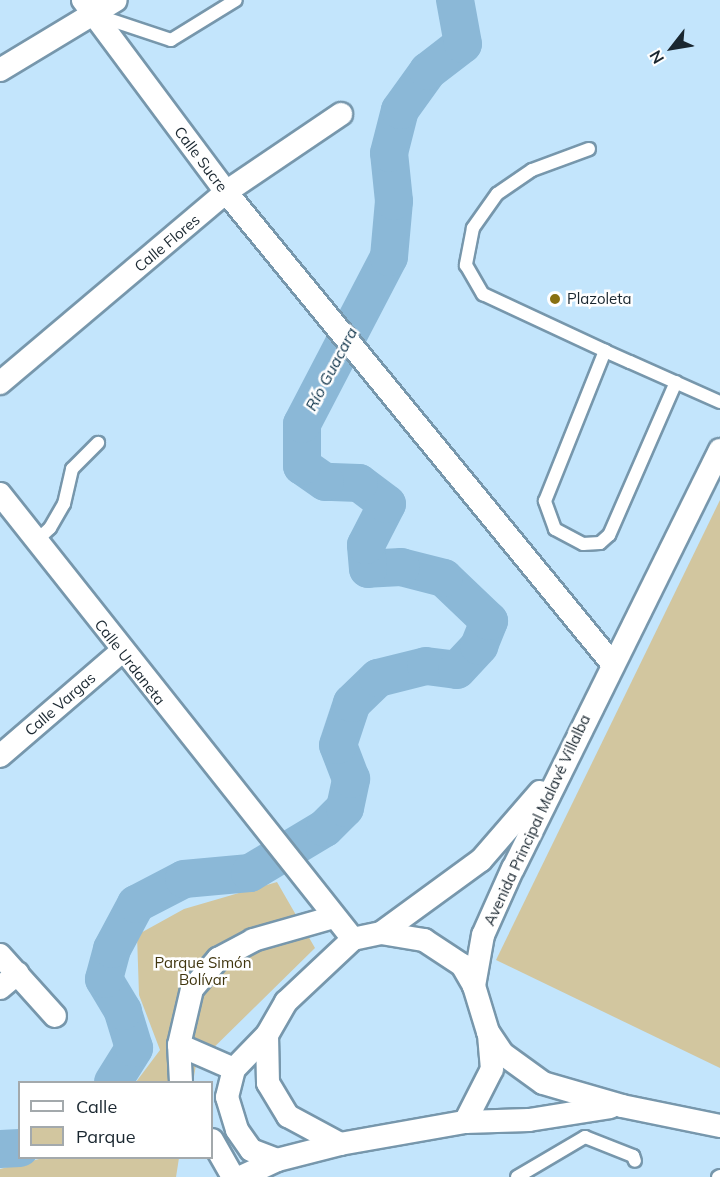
<!DOCTYPE html>
<html>
<head>
<meta charset="utf-8">
<style>
  body { margin:0 }
  #map { position:relative; width:720px; height:1177px; overflow:hidden; background:#c3e5fc; font-family:Mulish,sans-serif }
  div>[style] { position:absolute }
  .green>* { inset:0; background:#d2c69f }
  .river>* { height:38px; margin:-19px; padding:0 19px; transform-origin:19px; border-radius:19px; background:#8bb8d7 }
  .roads { filter:drop-shadow(2px 0 #7797ac) drop-shadow(-2px 0 #7797ac) drop-shadow(0 2px #7797ac) drop-shadow(0 -2px #7797ac) }
  .service>* { height:12px; margin:-6px; padding:0 6px; transform-origin:6px; border-radius:6px; background:#fff }
  .minor>* { height:22px; margin:-11px; padding:0 11px; transform-origin:11px; border-radius:11px; background:#fff }
  .dots>* { width:16px; height:16px; translate:-50% -50%; box-sizing:border-box; border:3px solid #fff; border-radius:50% }
  span { translate:-50% -50%; white-space:nowrap; text-align:center; line-height:1.15; -webkit-text-stroke:5px #fff; paint-order:stroke }
  .street-label { font-size:15px; color:#1a2730 }
  .poi-label { font-size:15px; color:#1a2730 }
  .left { translate:0 -50%; text-align:left }
  .park-label { font-size:15px; color:#41360f }
  .water-label { font-size:16px; color:#0f344a; font-style:italic }
  .legend { position:absolute; left:18px; top:1081px; width:195px; height:78px; box-sizing:border-box; background:#fff; border:2px solid #a3a9ac; margin:0; padding:8px 10px; list-style:none; font-size:18px; color:#1a2730 }
  .legend li { display:flex; align-items:center; gap:12px; height:30px }
  .legend b { width:30px; border:2px solid #a3a9ac }
  .north { position:absolute; left:642px; top:18px; width:60px; height:60px; -webkit-text-stroke:4px #fff; paint-order:stroke; rotate:239deg; font-size:16px; font-weight:700; line-height:24px; text-align:center; color:#1a2730 }
  .north::after { content:''; display:block; margin:auto; width:21px; height:27px; background:#1a2730; clip-path:polygon(50% 0,100% 100%,50% 72%,0 100%) }
</style>
</head>
<body>
<div id="map">
  <div class="green">
    <i style="clip-path:polygon(720px 500px,720px 1068px,496px 960px)"></i>
    <i style="clip-path:polygon(277px 882px,315px 948px,196px 1065px,193px 1082px,136px 1082px,160px 1050px,139px 995px,137px 935px,184px 909px)"></i>
    <i style="clip-path:polygon(43px 1158px,179px 1158px,176px 1177px,0 1177px,0 1169px)"></i>
  </div>
  <div class="river">
    <i style="left:113px;top:1082px;width:40px;rotate:-58deg"></i>
    <i style="left:134px;top:1048px;width:39px;rotate:-107deg"></i>
    <i style="left:123px;top:1011px;width:37px;rotate:-121deg"></i>
    <i style="left:104px;top:979px;width:31px;rotate:-75deg"></i>
    <i style="left:112px;top:949px;width:51px;rotate:-61.9deg"></i>
    <i style="left:136px;top:904px;width:54px;rotate:-27.5deg"></i>
    <i style="left:184px;top:879px;width:66px;rotate:-5.2deg"></i>
    <i style="left:250px;top:873px;width:87px;rotate:-31deg"></i>
    <i style="left:325px;top:828px;width:28px;rotate:-45deg"></i>
    <i style="left:345px;top:808px;width:30px;rotate:-78deg"></i>
    <i style="left:351px;top:779px;width:36px;rotate:-111deg"></i>
    <i style="left:338px;top:745px;width:44px;rotate:-71.6deg"></i>
    <i style="left:352px;top:703px;width:36px;rotate:-44deg"></i>
    <i style="left:378px;top:678px;width:49px;rotate:-14deg"></i>
    <i style="left:426px;top:666px;width:31px;rotate:7deg"></i>
    <i style="left:457px;top:670px;width:33px;rotate:-47deg"></i>
    <i style="left:479px;top:646px;width:27px;rotate:-68deg"></i>
    <i style="left:489px;top:621px;width:62px;rotate:-136.3deg"></i>
    <i style="left:444px;top:578px;width:44px;rotate:-165.7deg"></i>
    <i style="left:401px;top:567px;width:33px;rotate:177deg"></i>
    <i style="left:368px;top:569px;width:24px;rotate:-95deg"></i>
    <i style="left:366px;top:545px;width:46px;rotate:-62.9deg"></i>
    <i style="left:387px;top:504px;width:35px;rotate:-143deg"></i>
    <i style="left:359px;top:483px;width:34px;rotate:-178deg"></i>
    <i style="left:325px;top:482px;width:28px;rotate:-145deg"></i>
    <i style="left:302px;top:466px;width:42px;rotate:-90deg"></i>
    <i style="left:302px;top:424px;width:188px;rotate:-62.5deg"></i>
    <i style="left:389px;top:257px;width:56px;rotate:-84.9deg"></i>
    <i style="left:394px;top:201px;width:48px;rotate:-95.9deg"></i>
    <i style="left:389px;top:153px;width:44px;rotate:-75.7deg"></i>
    <i style="left:400px;top:110px;width:48px;rotate:-54.3deg"></i>
    <i style="left:428px;top:71px;width:44px;rotate:-37.6deg"></i>
    <i style="left:463px;top:44px;width:45px;rotate:-100.3deg"></i>
    <i style="left:0;top:1149px;width:20px;rotate:-3deg"></i>
  </div>
  <div class="roads">
    <div class="service">
      <i style="left:99px;top:16px;width:76px;rotate:18.4deg"></i>
      <i style="left:171px;top:40px;width:76px;rotate:-31.6deg"></i>
      <i style="left:589px;top:149px;width:61px;rotate:159.8deg"></i>
      <i style="left:532px;top:170px;width:42px;rotate:145.6deg"></i>
      <i style="left:497px;top:194px;width:42px;rotate:125.2deg"></i>
      <i style="left:473px;top:228px;width:38px;rotate:101deg"></i>
      <i style="left:466px;top:265px;width:34px;rotate:60deg"></i>
      <i style="left:483px;top:294px;width:135px;rotate:25deg"></i>
      <i style="left:676px;top:382px;width:167px;rotate:113.6deg"></i>
      <i style="left:609px;top:535px;width:12px;rotate:138deg"></i>
      <i style="left:600px;top:543px;width:17px;rotate:177deg"></i>
      <i style="left:583px;top:544px;width:32px;rotate:-152deg"></i>
      <i style="left:555px;top:529px;width:30px;rotate:-110deg"></i>
      <i style="left:545px;top:501px;width:162px;rotate:-68.2deg"></i>
      <i style="left:605px;top:351px;width:27px;rotate:24deg"></i>
      <i style="left:630px;top:362px;width:98px;rotate:24deg"></i>
      <i style="left:36px;top:541px;width:19px;rotate:-43deg"></i>
      <i style="left:50px;top:528px;width:28px;rotate:-60deg"></i>
      <i style="left:64px;top:504px;width:36px;rotate:-77deg"></i>
      <i style="left:72px;top:469px;width:37px;rotate:-45deg"></i>
      <i style="left:517px;top:1177px;width:79px;rotate:-30.5deg"></i>
      <i style="left:585px;top:1137px;width:52px;rotate:21.6deg"></i>
      <i style="left:633px;top:1156px;width:5px;rotate:68deg"></i>
      <i style="left:718px;top:1177px;width:2px;rotate:-27deg"></i>
    </div>
    <div class="minor">
      <i style="left:83px;top:0;width:239px;rotate:53.3deg"></i>
      <i style="left:226px;top:192px;width:608px;rotate:50.68deg"></i>
      <i style="left:0;top:70px;width:135px;rotate:-31.1deg"></i>
      <i style="left:0;top:383px;width:296px;rotate:-40.2deg"></i>
      <i style="left:226px;top:192px;width:139px;rotate:-34.1deg"></i>
      <i style="left:720px;top:450px;width:466px;rotate:116.3deg"></i>
      <i style="left:513px;top:868px;width:73px;rotate:114.1deg"></i>
      <i style="left:483px;top:935px;width:52px;rotate:100deg"></i>
      <i style="left:474px;top:986px;width:48px;rotate:73.1deg"></i>
      <i style="left:488px;top:1032px;width:27px;rotate:56deg"></i>
      <i style="left:503px;top:1054px;width:49px;rotate:35.9deg"></i>
      <i style="left:543px;top:1083px;width:82px;rotate:16.2deg"></i>
      <i style="left:622px;top:1106px;width:100px;rotate:11.5deg"></i>
      <i style="left:0;top:494px;width:568px;rotate:51.58deg"></i>
      <i style="left:0;top:756px;width:160px;rotate:-40.7deg"></i>
      <i style="left:540px;top:792px;width:90px;rotate:130.9deg"></i>
      <i style="left:481px;top:860px;width:124px;rotate:143.9deg"></i>
      <i style="left:381px;top:933px;width:29px;rotate:168deg"></i>
      <i style="left:353px;top:939px;width:92px;rotate:136.8deg"></i>
      <i style="left:286px;top:1002px;width:38px;rotate:120deg"></i>
      <i style="left:267px;top:1035px;width:48px;rotate:88.8deg"></i>
      <i style="left:268px;top:1083px;width:39px;rotate:59deg"></i>
      <i style="left:288px;top:1116px;width:59px;rotate:28.3deg"></i>
      <i style="left:340px;top:1144px;width:127px;rotate:-10deg"></i>
      <i style="left:465px;top:1122px;width:64px;rotate:-1.8deg"></i>
      <i style="left:529px;top:1120px;width:82px;rotate:-9.1deg"></i>
      <i style="left:381px;top:933px;width:44px;rotate:9.2deg"></i>
      <i style="left:424px;top:940px;width:45px;rotate:33.3deg"></i>
      <i style="left:462px;top:965px;width:24px;rotate:60deg"></i>
      <i style="left:0;top:955px;width:82px;rotate:48deg"></i>
      <i style="left:0;top:988px;width:23px;rotate:-40deg"></i>
      <i style="left:267px;top:1035px;width:47px;rotate:134.1deg"></i>
      <i style="left:234px;top:1069px;width:29px;rotate:104deg"></i>
      <i style="left:227px;top:1097px;width:34px;rotate:73deg"></i>
      <i style="left:237px;top:1130px;width:24px;rotate:55deg"></i>
      <i style="left:251px;top:1150px;width:28px;rotate:21deg"></i>
      <i style="left:179px;top:1045px;width:60px;rotate:23.6deg"></i>
      <i style="left:181px;top:1082px;width:37px;rotate:-93deg"></i>
      <i style="left:179px;top:1045px;width:57px;rotate:-76.9deg"></i>
      <i style="left:192px;top:989px;width:40px;rotate:-49deg"></i>
      <i style="left:218px;top:959px;width:40px;rotate:-28deg"></i>
      <i style="left:253px;top:940px;width:84px;rotate:-15.9deg"></i>
      <i style="left:465px;top:1122px;width:59px;rotate:-63deg"></i>
      <i style="left:492px;top:1069px;width:34px;rotate:-95deg"></i>
      <i style="left:212px;top:1140px;width:43px;rotate:60.4deg"></i>
      <i style="left:241px;top:1177px;width:40px;rotate:-25deg"></i>
      <i style="left:277px;top:1160px;width:65px;rotate:-14.3deg"></i>
    </div>
  </div>
  <div class="dots">
    <i style="left:555px;top:299px;background:#887011"></i>
  </div>
  <div class="street-label">
    <span style="left:201px;top:159px;rotate:53deg">Calle Sucre</span>
    <span style="left:167px;top:243px;rotate:-40deg">Calle Flores</span>
    <span style="left:130px;top:662px;rotate:52deg">Calle Urdaneta</span>
    <span style="left:60px;top:704px;rotate:-41deg">Calle Vargas</span>
    <span style="left:537px;top:820px;rotate:-65deg">Avenida Principal Malavé Villalba</span>
  </div>
  <div class="poi-label">
    <span class="left" style="left:567px;top:299px">Plazoleta</span>
  </div>
  <div class="park-label">
    <span style="left:203px;top:971px">Parque Simón<br>Bolívar</span>
  </div>
  <div class="water-label">
    <span style="left:331px;top:369px;rotate:-62deg">Río Guacara</span>
  </div>
  <ul class="legend">
  <li><b style="height:8px;background:#fff"></b>Calle</li>
  <li><b style="height:16px;background:#d2c69f"></b>Parque</li>
  </ul>
  <div class="north">N</div>
</div>
</body>
</html>
